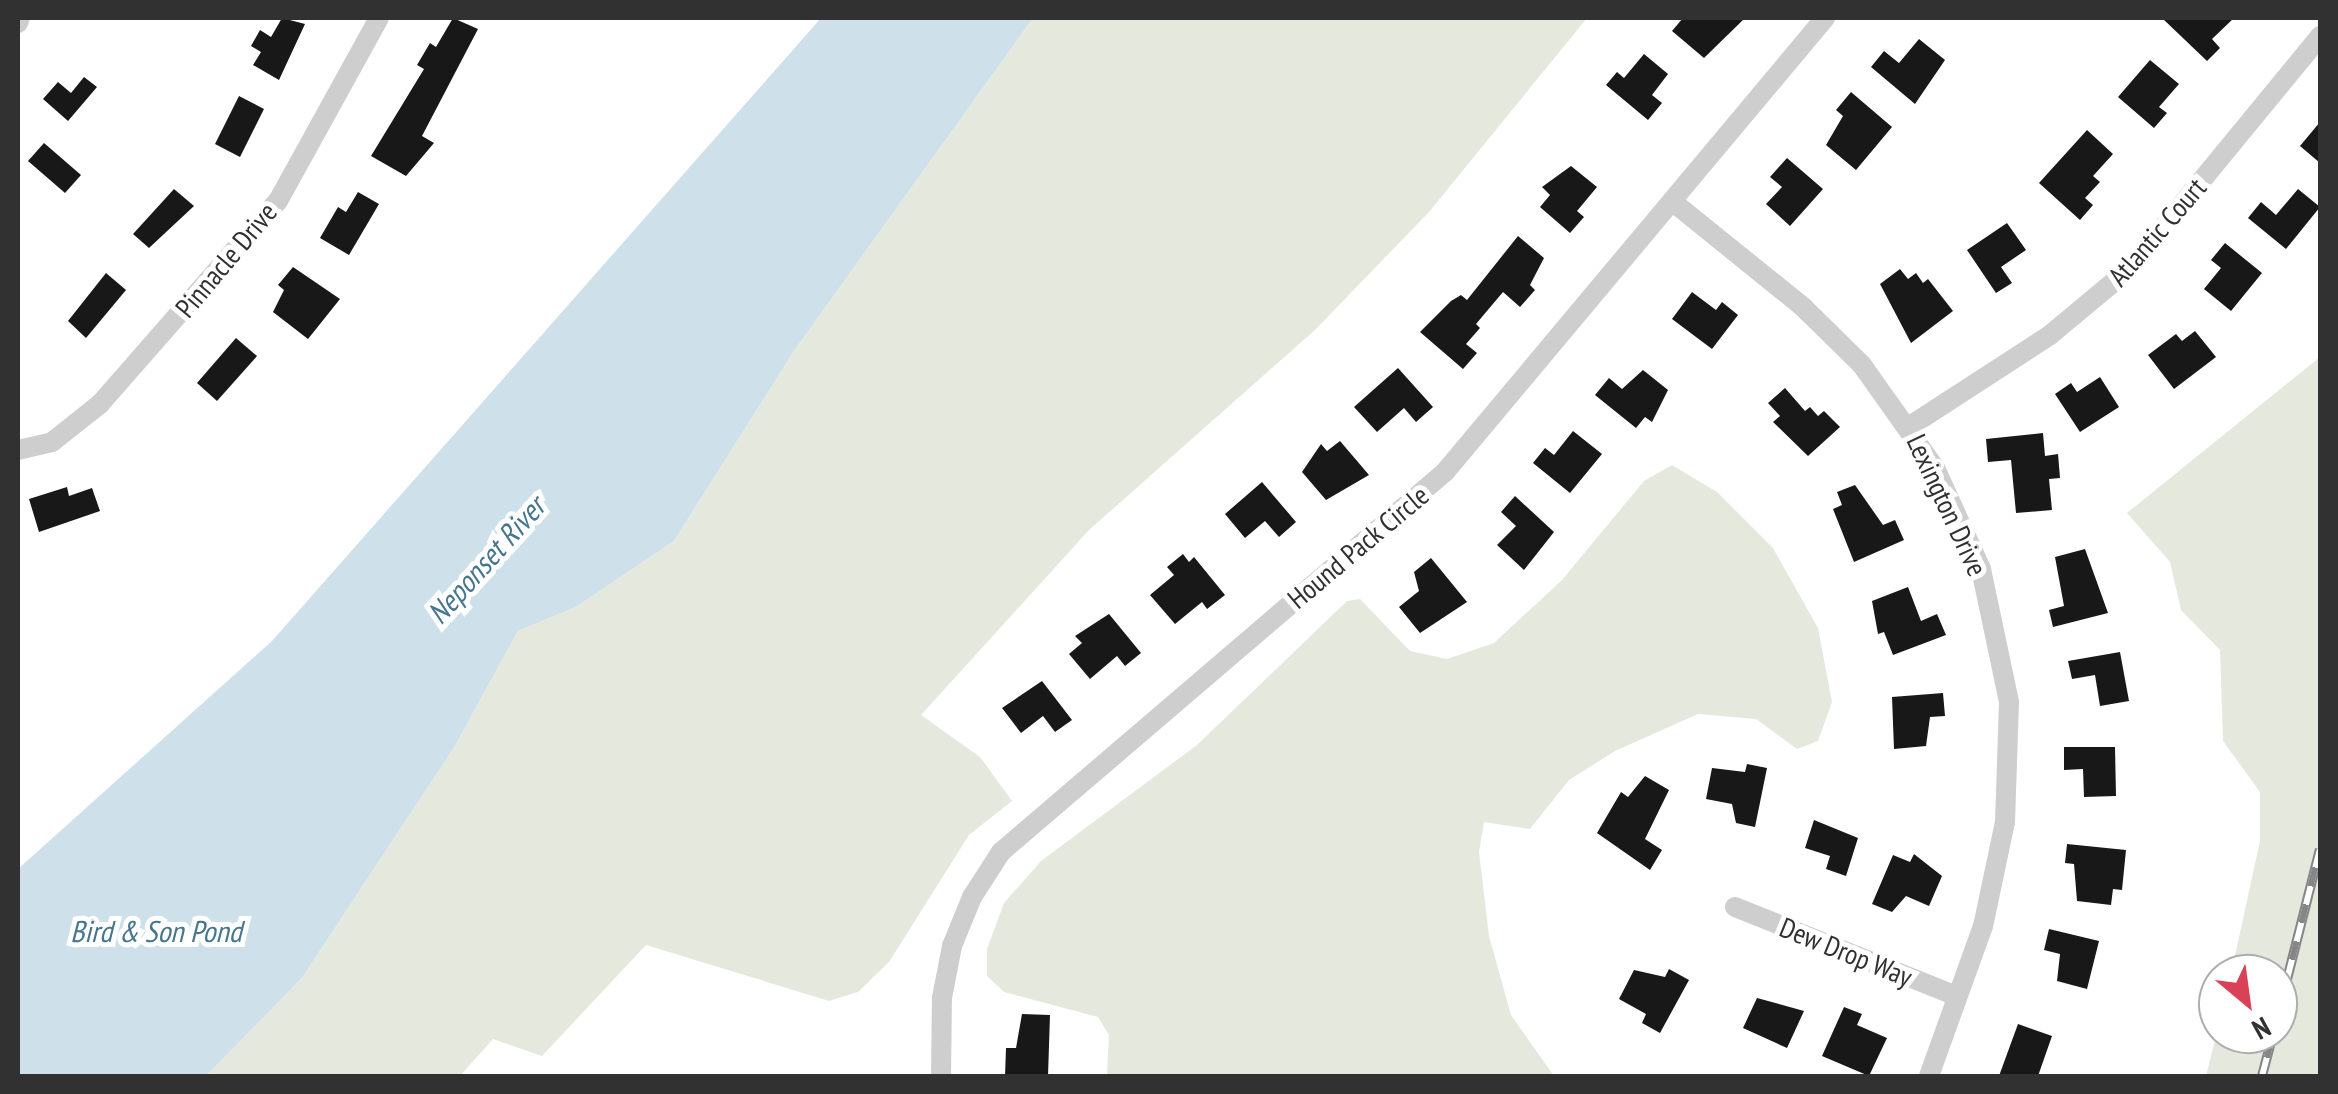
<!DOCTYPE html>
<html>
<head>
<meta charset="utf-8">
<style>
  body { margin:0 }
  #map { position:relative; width:2338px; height:1094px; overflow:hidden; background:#fff; font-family:"PT Sans Narrow",sans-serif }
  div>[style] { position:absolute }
  .green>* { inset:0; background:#e5e9dd }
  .water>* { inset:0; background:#cee1ea }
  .building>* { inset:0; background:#181818 }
  .minor>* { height:20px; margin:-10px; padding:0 10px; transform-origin:10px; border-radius:10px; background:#cecece }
  .rail>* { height:10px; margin-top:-5px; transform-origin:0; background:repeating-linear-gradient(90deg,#fff 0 19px,#868686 0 38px); box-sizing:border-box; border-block:2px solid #868686 }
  span { translate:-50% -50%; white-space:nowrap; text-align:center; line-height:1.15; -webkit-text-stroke:10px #fff; paint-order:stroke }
  .street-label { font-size:28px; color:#313131 }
  .water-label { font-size:30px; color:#44768e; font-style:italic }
  .frame { position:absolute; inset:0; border:20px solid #313131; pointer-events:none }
  .north { position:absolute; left:2198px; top:954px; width:100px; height:100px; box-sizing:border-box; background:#fff; border:2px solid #adadad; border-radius:50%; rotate:151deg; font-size:28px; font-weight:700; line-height:40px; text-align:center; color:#313131 }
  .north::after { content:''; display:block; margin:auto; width:35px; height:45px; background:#d94256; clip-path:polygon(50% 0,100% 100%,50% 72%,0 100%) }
</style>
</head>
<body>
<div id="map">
  <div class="green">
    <i style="clip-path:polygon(1033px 18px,1587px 18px,1429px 212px,1315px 330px,1089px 530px,921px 715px,980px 757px,1012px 801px,969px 835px,889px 962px,858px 992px,829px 1001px,646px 945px,542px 1056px,493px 1039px,460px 1076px,206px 1076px,302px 978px,455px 746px,518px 631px,576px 607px,674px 541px,794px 351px)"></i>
    <i style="clip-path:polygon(2320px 357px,2320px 1076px,2206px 1076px,2218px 1028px,2218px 1034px,2278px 1034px,2278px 974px,2231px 974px,2260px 841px,2260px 792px,2223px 741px,2220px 650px,2181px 610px,2170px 562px,2127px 513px)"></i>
    <i style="clip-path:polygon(1672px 465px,1717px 492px,1773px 548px,1818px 628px,1832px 702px,1818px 741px,1797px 749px,1756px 719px,1698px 714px,1615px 751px,1569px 780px,1530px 829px,1484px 822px,1479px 852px,1489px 936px,1511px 1015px,1554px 1076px,1107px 1076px,1109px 1035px,1098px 1017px,1004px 992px,987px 976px,987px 949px,1004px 903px,1041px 861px,1197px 745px,1347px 601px,1360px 599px,1410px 651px,1447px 659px,1494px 643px,1562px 580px,1644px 481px)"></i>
  </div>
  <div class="water">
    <i style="clip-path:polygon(821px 18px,1033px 18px,794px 351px,674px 541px,576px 607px,518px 631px,455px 746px,302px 978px,206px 1076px,18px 1076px,18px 869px,272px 641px)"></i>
  </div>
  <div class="building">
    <i style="clip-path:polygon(282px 18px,305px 24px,279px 80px,253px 65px,261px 52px,251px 46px,260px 30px,271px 37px)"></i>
    <i style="clip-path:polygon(453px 18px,478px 29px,422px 136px,434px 143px,406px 176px,371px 156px,424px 69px,417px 65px,430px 43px,436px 47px)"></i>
    <i style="clip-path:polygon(1683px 18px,1745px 18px,1704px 58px,1672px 31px)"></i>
    <i style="clip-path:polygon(2162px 18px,2234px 18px,2212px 39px,2220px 48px,2207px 61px)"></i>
    <i style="clip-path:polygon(1919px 39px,1945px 60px,1915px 104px,1871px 67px,1884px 51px,1899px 63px)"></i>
    <i style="clip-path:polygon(1644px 54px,1668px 74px,1652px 95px,1662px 103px,1648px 120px,1606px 85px,1617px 72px,1624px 78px)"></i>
    <i style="clip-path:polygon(2150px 60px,2179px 84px,2159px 107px,2167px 113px,2154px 128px,2118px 97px)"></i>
    <i style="clip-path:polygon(84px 77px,97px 87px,68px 121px,43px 99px,58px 82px,71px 93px)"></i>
    <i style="clip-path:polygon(1851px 92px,1892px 127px,1856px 170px,1826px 145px,1843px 116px,1836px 110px)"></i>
    <i style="clip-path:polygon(239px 96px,264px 109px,240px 157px,215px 144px)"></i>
    <i style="clip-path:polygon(2320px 122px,2320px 163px,2300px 146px)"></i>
    <i style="clip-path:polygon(2087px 130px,2113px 154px,2093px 176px,2100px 182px,2085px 198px,2093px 205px,2080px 220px,2039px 183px)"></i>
    <i style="clip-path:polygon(44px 143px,81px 175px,65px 193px,28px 161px)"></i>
    <i style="clip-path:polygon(1787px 158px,1823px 189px,1790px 226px,1766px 204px,1782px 187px,1770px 177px)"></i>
    <i style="clip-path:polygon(1571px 166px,1597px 187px,1577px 211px,1584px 217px,1570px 233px,1540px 207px,1550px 195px,1542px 187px)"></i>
    <i style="clip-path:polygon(174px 189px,194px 206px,149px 248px,133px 234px)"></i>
    <i style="clip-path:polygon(2298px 189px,2320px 207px,2286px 249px,2248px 218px,2261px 202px,2276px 215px)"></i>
    <i style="clip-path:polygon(358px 192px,379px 204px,349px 255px,320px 238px,338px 207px,346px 212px)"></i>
    <i style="clip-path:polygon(2007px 223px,2026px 250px,2001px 267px,2012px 283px,1996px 293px,1967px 250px)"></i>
    <i style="clip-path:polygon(1518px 236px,1544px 258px,1530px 285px,1535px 290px,1520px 307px,1503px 292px,1476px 324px,1480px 328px,1466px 344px,1477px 353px,1463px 369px,1420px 332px,1451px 301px,1461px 295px,1467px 300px)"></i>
    <i style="clip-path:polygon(2225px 243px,2262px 273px,2231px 311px,2204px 289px,2221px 268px,2211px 260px)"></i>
    <i style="clip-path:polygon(293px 267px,340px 299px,308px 339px,273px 312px,284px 290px,278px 285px)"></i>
    <i style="clip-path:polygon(1900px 269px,1908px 279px,1916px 273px,1923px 283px,1928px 279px,1953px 311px,1911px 343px,1880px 284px)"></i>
    <i style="clip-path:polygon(106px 273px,126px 290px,86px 338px,68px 321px)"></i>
    <i style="clip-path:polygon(1692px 292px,1716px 310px,1722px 302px,1738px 315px,1712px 349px,1672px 319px)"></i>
    <i style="clip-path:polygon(2195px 331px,2216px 357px,2174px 389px,2148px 355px,2176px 334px,2182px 341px)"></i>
    <i style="clip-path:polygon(236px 338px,257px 356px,217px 401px,197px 383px)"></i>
    <i style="clip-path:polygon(1398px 368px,1433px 407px,1416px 422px,1404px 408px,1377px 432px,1354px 407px)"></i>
    <i style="clip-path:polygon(1643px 370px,1668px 390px,1652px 422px,1645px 417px,1636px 428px,1595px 395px,1609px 378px,1622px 389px)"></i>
    <i style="clip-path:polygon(2100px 377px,2119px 407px,2080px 432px,2055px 394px,2071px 383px,2077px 392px)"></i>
    <i style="clip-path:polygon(1785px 388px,1805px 411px,1810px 407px,1818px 416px,1824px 411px,1840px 427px,1808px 456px,1773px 422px,1780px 416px,1768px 403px)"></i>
    <i style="clip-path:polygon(1573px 431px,1602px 454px,1570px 493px,1533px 463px,1545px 448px,1554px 455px)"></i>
    <i style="clip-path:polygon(2043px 433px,2045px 456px,2058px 454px,2060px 478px,2049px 479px,2052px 510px,2016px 513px,2011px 460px,1988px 462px,1986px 439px)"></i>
    <i style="clip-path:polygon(1340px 441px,1369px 475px,1326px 500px,1302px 472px,1321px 444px,1327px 451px)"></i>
    <i style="clip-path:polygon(1262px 482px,1296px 522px,1279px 537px,1265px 521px,1245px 538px,1225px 514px)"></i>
    <i style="clip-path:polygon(1855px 485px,1883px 525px,1895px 520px,1904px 540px,1854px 562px,1833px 509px,1842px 505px,1837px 492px)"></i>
    <i style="clip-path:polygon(67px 487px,69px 496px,92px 488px,100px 511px,39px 532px,29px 499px)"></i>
    <i style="clip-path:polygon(1515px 496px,1554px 532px,1524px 570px,1497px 545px,1516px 526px,1501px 512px)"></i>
    <i style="clip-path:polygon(2085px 549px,2108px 613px,2053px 627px,2049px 610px,2064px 606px,2055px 557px)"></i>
    <i style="clip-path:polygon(1183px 554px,1189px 562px,1194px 557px,1225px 595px,1207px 609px,1202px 602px,1175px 624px,1150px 595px,1174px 575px,1167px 567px)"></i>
    <i style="clip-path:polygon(1431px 558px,1467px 602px,1420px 633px,1399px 607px,1419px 591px,1414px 572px)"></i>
    <i style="clip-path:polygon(1908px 587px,1921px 621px,1937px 614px,1946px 635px,1893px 655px,1884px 632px,1878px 634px,1872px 601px)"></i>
    <i style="clip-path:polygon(1109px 614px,1141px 653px,1125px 666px,1117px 656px,1090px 679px,1069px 654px,1082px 643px,1075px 636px)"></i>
    <i style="clip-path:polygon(2120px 652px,2129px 701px,2100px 706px,2095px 675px,2072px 679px,2068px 661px)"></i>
    <i style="clip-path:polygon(1042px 681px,1072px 720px,1055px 732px,1043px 716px,1021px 733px,1002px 708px)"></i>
    <i style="clip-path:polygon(1943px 693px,1945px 716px,1930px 717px,1926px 746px,1894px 749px,1892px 697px)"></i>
    <i style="clip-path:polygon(2064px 747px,2115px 747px,2116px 796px,2084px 797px,2083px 769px,2064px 770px)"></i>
    <i style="clip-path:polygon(1747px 764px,1767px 768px,1755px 827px,1736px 823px,1732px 804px,1706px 799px,1712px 768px,1745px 772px)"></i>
    <i style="clip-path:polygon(1645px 776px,1669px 790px,1645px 839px,1662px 850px,1650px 870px,1597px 833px,1621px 792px,1628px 797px)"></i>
    <i style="clip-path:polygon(1814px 820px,1858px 838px,1846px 876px,1826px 869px,1830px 856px,1805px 848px)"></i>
    <i style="clip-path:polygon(2067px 844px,2126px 850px,2122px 890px,2113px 889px,2111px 905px,2077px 901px,2074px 864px,2065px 863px)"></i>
    <i style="clip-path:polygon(1914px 854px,1942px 876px,1929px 906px,1906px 896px,1892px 912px,1872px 904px,1893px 855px,1910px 862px)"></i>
    <i style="clip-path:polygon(2049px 929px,2099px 941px,2087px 989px,2057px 981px,2060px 954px,2044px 950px)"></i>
    <i style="clip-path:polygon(1669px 969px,1689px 980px,1660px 1033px,1642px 1023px,1646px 1014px,1619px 999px,1634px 970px,1665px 977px)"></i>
    <i style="clip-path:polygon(1757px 998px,1804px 1011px,1787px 1048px,1743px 1028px)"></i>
    <i style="clip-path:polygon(1844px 1007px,1862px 1014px,1857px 1025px,1887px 1038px,1869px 1076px,1822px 1056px)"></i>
    <i style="clip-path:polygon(1022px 1014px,1050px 1015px,1048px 1076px,1005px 1076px,1006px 1048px,1016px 1048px)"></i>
    <i style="clip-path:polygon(2018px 1024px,2052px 1036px,2038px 1076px,1999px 1076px)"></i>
  </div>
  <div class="minor">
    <i style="left:18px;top:23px;width:5px;rotate:-68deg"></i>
    <i style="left:1673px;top:202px;width:167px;rotate:38.9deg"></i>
    <i style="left:1803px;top:307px;width:83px;rotate:44.5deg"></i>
    <i style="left:1862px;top:365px;width:126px;rotate:54.7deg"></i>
    <i style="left:1935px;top:468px;width:111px;rotate:65.5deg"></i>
    <i style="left:1981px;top:569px;width:136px;rotate:78.1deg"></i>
    <i style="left:2009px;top:702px;width:120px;rotate:91.9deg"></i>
    <i style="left:2005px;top:822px;width:106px;rotate:101.9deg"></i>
    <i style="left:1983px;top:926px;width:159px;rotate:109.8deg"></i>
    <i style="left:1910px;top:426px;width:167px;rotate:-33deg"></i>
    <i style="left:2050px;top:335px;width:102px;rotate:-39.8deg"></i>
    <i style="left:2128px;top:270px;width:303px;rotate:-50.6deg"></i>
    <i style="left:18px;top:450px;width:35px;rotate:-13deg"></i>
    <i style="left:52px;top:442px;width:61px;rotate:-38.4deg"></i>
    <i style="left:100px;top:404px;width:270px;rotate:-48.8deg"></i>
    <i style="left:278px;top:201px;width:209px;rotate:-61.1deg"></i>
    <i style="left:1735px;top:907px;width:238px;rotate:21.9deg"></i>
    <i style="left:941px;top:1076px;width:78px;rotate:-89.3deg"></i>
    <i style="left:942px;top:998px;width:53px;rotate:-79.1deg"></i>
    <i style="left:952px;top:946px;width:53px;rotate:-67.8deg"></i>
    <i style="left:972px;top:897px;width:54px;rotate:-57.2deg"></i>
    <i style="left:1001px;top:852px;width:584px;rotate:-40.56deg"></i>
    <i style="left:1445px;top:472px;width:592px;rotate:-50.07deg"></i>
  </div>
  <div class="rail">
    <i style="left:2278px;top:1015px;width:171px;rotate:-75.8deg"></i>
    <i style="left:2262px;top:1076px;width:43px;rotate:-75.3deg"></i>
  </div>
  <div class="street-label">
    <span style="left:2157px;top:232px;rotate:-49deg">Atlantic Court</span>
    <span style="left:226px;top:260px;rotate:-50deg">Pinnacle Drive</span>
    <span style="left:1947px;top:505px;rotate:65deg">Lexington Drive</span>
    <span style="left:1358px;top:547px;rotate:-40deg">Hound Pack Circle</span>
    <span style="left:1846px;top:952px;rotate:22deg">Dew Drop Way</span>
  </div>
  <div class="water-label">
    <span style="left:486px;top:560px;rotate:-48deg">Neponset River</span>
    <span style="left:156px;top:931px">Bird &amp; Son Pond</span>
  </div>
  <div class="frame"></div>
  <div class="north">N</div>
</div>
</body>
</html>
